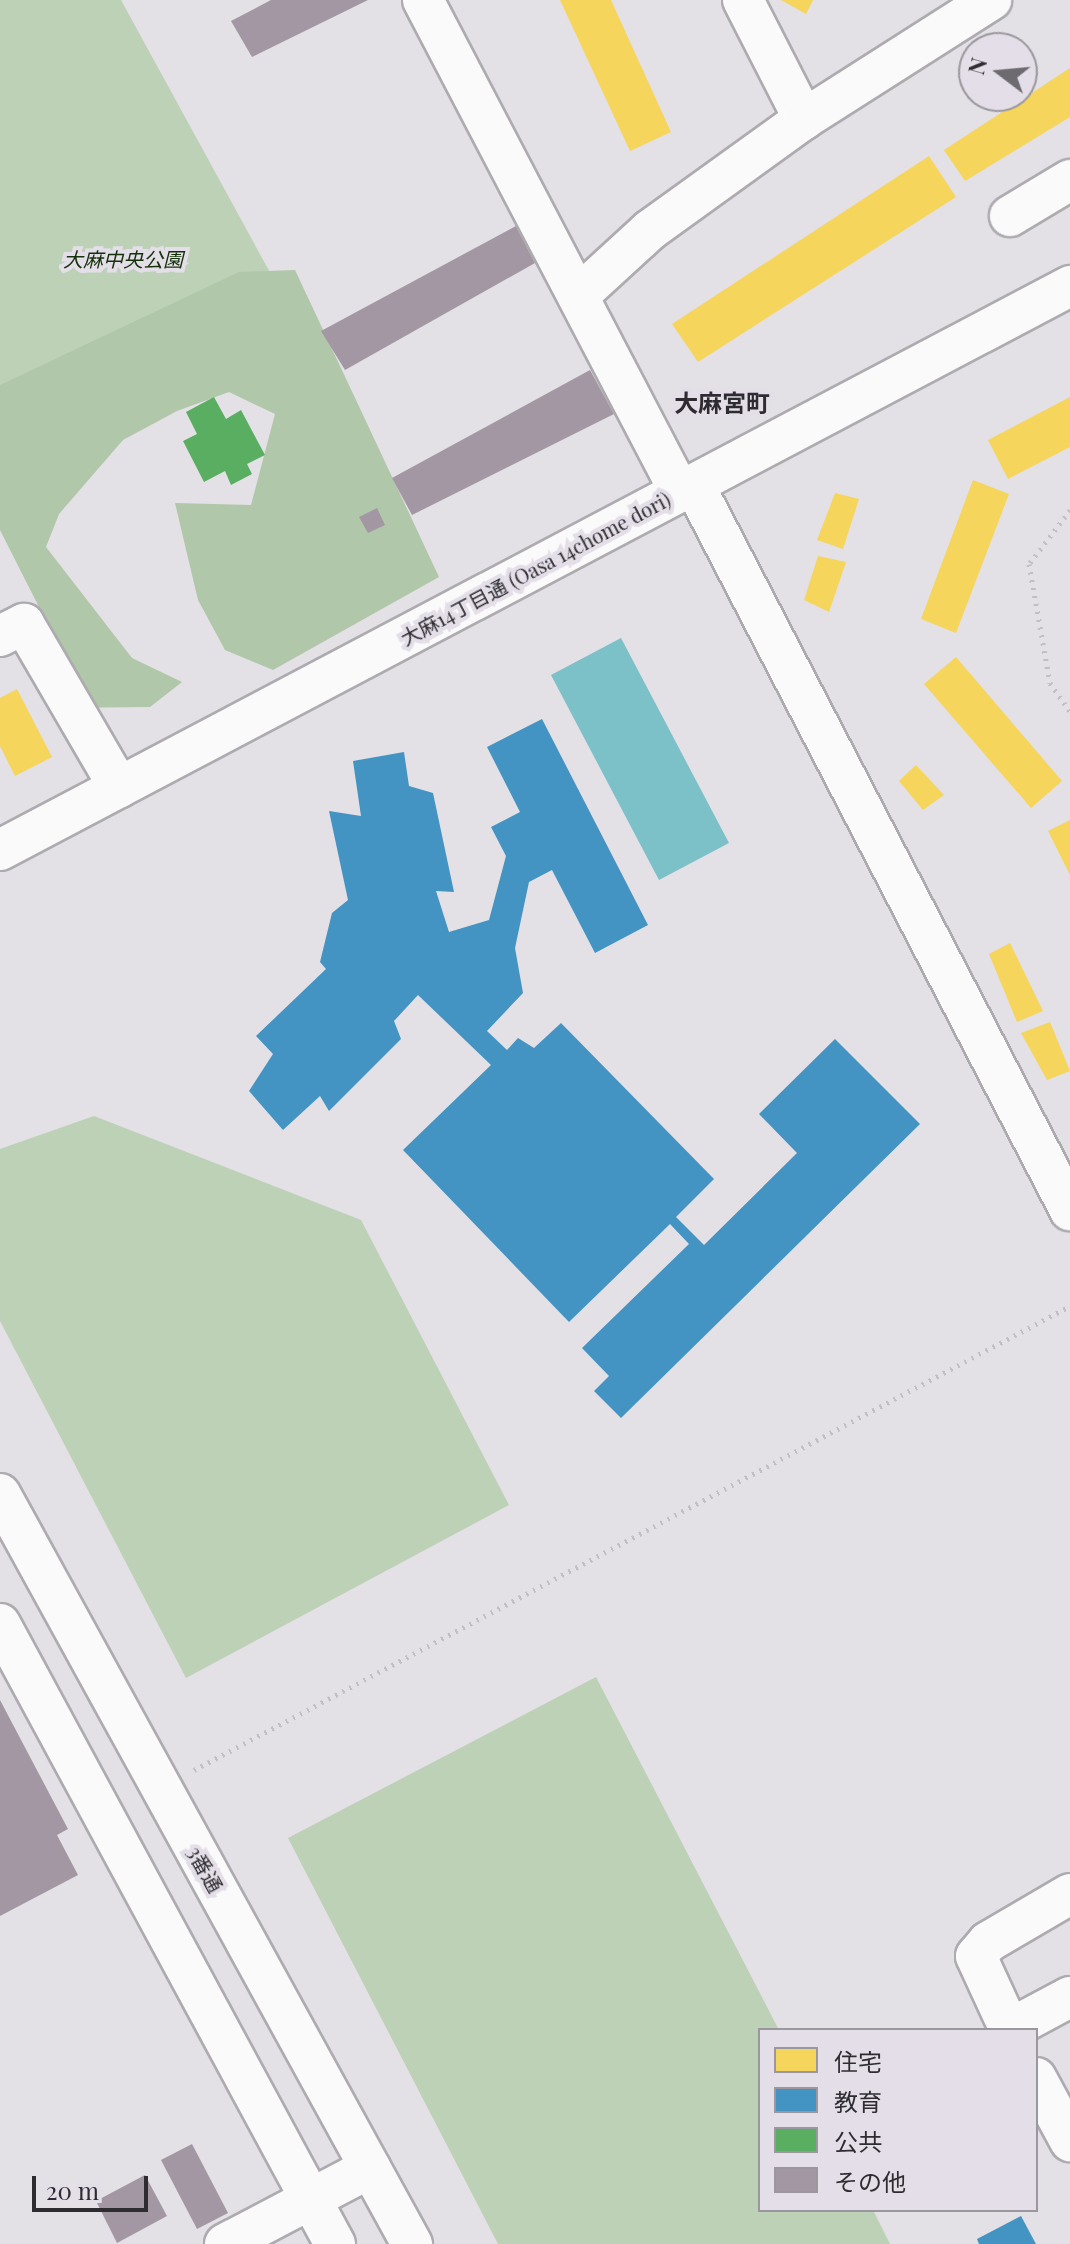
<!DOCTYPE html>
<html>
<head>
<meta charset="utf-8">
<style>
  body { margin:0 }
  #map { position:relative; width:1070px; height:2244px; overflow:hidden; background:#e3e0e6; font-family:"Playfair Display","Noto Sans JP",serif }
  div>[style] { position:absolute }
  .green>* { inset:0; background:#bdd1b7 }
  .forest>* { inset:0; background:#b0c7aa }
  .water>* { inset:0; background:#7cc0c8 }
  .homes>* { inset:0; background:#f6d55c }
  .schools>* { inset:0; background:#4393c3 }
  .public>* { inset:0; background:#5aae61 }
  .building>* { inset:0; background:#a297a2 }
  .path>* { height:5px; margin-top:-2.5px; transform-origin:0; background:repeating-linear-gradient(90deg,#c0c0c2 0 2px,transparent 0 8px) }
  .roads { filter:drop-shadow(2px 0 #aeabb0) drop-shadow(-2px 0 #aeabb0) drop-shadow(0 2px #aeabb0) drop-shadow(0 -2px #aeabb0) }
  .minor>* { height:40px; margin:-20px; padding:0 20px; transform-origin:20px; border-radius:20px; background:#fbfafb }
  span { translate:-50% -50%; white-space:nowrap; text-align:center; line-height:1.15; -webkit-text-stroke:8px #e3dee8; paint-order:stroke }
  .park-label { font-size:20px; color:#143109; font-style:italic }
  .street-label { font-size:20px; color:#2e2c30 }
  .quarter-label { font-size:24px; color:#2e2c30; font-weight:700 }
  .legend { position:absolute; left:758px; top:2028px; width:280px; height:184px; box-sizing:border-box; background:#e3dee8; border:2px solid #9b979e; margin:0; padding:10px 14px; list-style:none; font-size:24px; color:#2e2c30 }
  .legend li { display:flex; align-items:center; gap:16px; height:40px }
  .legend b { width:40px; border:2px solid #9b979e }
  .north { position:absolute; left:958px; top:32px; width:80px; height:80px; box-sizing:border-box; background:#e3dee8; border:2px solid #9b979e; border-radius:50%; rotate:286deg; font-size:22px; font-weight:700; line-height:32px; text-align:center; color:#2e2c30 }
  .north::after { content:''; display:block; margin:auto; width:28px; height:36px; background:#6d6b70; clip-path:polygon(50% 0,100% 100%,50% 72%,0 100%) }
  .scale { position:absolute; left:32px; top:2176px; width:116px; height:36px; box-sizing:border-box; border:4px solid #2e2c30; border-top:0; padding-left:10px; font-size:24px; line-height:28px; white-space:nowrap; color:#2e2c30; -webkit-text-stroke:6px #e3dee8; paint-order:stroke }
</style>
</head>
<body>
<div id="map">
  <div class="green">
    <i style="clip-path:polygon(0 0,121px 0,290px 309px,0 473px)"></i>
    <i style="clip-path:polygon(94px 1116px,361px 1220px,509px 1505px,186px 1678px,0 1321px,0 1149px)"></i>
    <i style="clip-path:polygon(596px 1677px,779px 2030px,760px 2030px,760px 2210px,873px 2210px,890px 2244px,498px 2244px,288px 1838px)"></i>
  </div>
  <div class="forest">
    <i style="clip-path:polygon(295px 270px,439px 577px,273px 670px,225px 650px,198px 600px,175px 503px,251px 505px,275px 414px,229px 392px,177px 411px,123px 440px,59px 514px,46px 547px,132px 658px,182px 682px,150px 707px,57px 708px,36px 668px,42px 613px,0 530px,0 385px,239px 272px)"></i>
  </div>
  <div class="water">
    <i style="clip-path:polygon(621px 638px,729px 843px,659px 880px,551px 675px)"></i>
  </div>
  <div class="homes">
    <i style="clip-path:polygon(560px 0,611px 0,671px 132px,630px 151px)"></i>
    <i style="clip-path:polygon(781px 0,813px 0,806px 14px)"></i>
    <i style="clip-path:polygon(1070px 68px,1070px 117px,965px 181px,944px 150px)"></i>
    <i style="clip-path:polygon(929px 156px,956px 197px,698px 362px,672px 324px)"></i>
    <i style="clip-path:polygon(1070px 397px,1070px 447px,1008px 479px,988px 440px)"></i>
    <i style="clip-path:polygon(973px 480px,1009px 494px,956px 633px,921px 619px)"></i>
    <i style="clip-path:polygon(835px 493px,859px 499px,843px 549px,817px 540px)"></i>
    <i style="clip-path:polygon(818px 556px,846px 562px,829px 612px,804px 600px)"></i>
    <i style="clip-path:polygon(956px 657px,1062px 781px,1031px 808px,924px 684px)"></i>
    <i style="clip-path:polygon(17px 689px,52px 757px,15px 776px,0 746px,0 698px)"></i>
    <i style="clip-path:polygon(916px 765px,944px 795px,923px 810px,899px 781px)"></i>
    <i style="clip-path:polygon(1070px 820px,1070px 875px,1048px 831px)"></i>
    <i style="clip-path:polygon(1010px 943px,1043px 1011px,1017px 1022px,989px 954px)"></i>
    <i style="clip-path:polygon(1050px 1022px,1070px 1071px,1047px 1080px,1021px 1033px)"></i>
  </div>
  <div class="schools">
    <i style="clip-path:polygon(542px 719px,648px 925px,595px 953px,552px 870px,529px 882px,515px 948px,523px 993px,487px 1031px,507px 1050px,518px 1038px,534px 1048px,561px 1023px,714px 1179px,676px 1217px,704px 1245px,797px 1153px,759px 1114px,835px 1039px,920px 1124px,621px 1418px,594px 1391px,609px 1376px,582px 1348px,689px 1244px,670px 1224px,569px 1322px,403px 1150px,491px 1065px,418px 995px,394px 1021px,401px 1039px,329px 1111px,320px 1096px,283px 1130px,249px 1091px,273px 1054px,256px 1036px,326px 969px,320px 962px,332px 913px,348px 900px,329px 811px,361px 816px,353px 761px,404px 752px,409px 786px,433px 793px,454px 892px,436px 891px,449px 932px,489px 920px,506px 856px,491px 827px,520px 812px,487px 747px)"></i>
    <i style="clip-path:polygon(1021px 2216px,1036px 2244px,979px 2244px,977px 2239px)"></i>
  </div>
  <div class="public">
    <i style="clip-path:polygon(214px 397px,226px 419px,241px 410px,265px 455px,247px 464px,252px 474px,231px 485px,225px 471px,204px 482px,183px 441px,197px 434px,186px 412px)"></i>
  </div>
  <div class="building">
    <i style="clip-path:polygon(271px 0,368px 0,252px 57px,231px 21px)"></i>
    <i style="clip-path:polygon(516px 226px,535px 263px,345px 370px,321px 331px)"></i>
    <i style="clip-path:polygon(590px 370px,614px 414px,412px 515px,392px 478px)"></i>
    <i style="clip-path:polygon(377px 508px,385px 525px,368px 533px,359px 517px)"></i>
    <i style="clip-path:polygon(0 1700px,68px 1829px,57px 1835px,78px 1875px,0 1916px)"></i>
    <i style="clip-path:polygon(192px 2144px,228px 2213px,197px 2229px,161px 2160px)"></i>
    <i style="clip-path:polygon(145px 2175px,167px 2216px,117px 2243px,96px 2201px)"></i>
  </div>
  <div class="path">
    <i style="left:1070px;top:510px;width:68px;rotate:127.2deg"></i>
    <i style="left:1029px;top:564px;width:121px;rotate:80deg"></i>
    <i style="left:1050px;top:683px;width:35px;rotate:55deg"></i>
    <i style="left:194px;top:1770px;width:991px;rotate:-27.91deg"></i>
  </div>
  <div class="roads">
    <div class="minor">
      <i style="left:423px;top:0;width:555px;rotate:62.42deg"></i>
      <i style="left:743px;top:0;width:134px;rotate:62.9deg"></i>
      <i style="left:1010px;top:216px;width:70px;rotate:-31deg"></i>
      <i style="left:578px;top:296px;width:98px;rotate:-42.5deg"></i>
      <i style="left:650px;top:230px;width:190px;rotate:-35.8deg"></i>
      <i style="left:804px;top:119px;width:222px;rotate:-32.5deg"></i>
      <i style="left:694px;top:485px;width:817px;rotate:62.59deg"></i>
      <i style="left:0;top:636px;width:27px;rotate:-27deg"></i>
      <i style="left:24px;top:624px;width:189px;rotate:59.8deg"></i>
      <i style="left:0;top:850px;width:1210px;rotate:-27.79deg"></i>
      <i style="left:0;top:1494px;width:856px;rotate:61.22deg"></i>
      <i style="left:0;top:1624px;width:705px;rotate:61.62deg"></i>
      <i style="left:1010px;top:2029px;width:68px;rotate:-28.1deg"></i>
      <i style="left:1010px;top:2030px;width:81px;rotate:-114.7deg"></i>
      <i style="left:976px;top:1956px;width:18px;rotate:-49deg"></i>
      <i style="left:988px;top:1942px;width:95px;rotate:-30.3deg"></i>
      <i style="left:1036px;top:2078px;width:72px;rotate:61.6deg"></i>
      <i style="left:225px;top:2244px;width:164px;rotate:-27.7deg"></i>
    </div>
  </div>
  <div class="park-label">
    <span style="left:123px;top:258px">大麻中央公園</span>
  </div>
  <div class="street-label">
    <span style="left:535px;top:568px;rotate:-28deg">大麻14丁目通 (Oasa 14chome dori)</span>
    <span style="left:206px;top:1869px;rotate:61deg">3番通</span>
  </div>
  <div class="quarter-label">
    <span style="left:722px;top:403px">大麻宮町</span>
  </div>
  <ul class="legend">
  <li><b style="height:22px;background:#f6d55c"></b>住宅</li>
  <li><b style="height:22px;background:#4393c3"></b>教育</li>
  <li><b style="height:22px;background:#5aae61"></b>公共</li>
  <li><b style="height:22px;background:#a297a2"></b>その他</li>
  </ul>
  <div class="north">N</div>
  <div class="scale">20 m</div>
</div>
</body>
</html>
